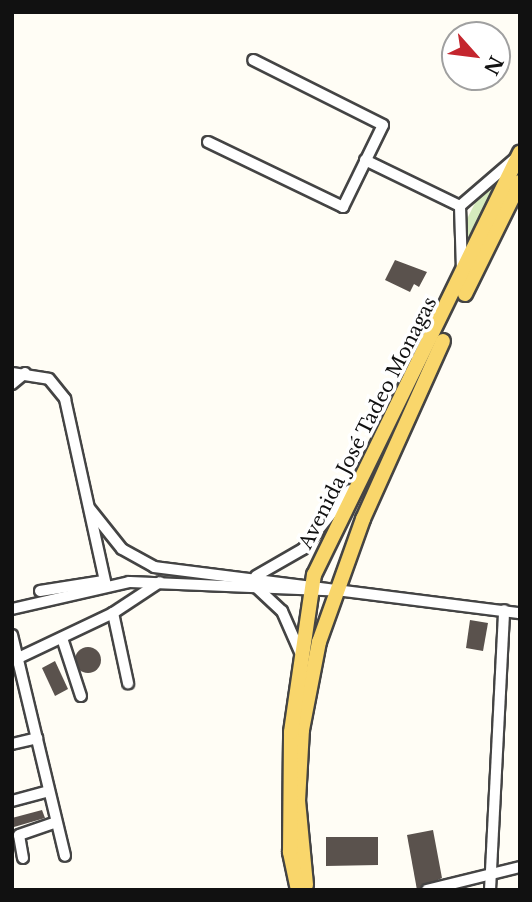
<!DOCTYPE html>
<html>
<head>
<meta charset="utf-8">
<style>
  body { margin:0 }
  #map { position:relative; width:532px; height:902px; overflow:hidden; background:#fffdf5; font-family:"Libre Baskerville",serif }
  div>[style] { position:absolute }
  .green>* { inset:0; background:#d5ebbd }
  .building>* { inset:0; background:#5a524d }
  .round { border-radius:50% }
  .roads { filter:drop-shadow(2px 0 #444) drop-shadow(-2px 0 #444) drop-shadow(0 2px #444) drop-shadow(0 -2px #444) }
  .minor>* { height:10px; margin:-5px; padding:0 5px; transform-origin:5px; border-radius:5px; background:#fff }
  .major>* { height:14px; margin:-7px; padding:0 7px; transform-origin:7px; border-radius:7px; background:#f9d66b }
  span { translate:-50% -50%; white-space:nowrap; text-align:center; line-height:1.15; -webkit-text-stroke:7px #fff; paint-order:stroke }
  .street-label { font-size:19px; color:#111 }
  .frame { position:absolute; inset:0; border:14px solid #111; pointer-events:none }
  .north { position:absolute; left:441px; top:21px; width:70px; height:70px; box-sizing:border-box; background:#fff; border:2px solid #a0a0a0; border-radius:50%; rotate:118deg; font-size:19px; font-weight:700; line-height:28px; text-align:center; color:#111 }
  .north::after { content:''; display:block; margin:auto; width:24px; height:32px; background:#c4262e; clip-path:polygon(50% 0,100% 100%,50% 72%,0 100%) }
</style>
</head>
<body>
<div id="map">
  <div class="green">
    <i style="clip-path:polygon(507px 166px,463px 254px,466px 221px,481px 191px)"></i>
  </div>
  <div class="building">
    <i style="clip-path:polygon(395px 260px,427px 272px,419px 287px,414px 284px,410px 292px,385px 280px)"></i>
    <i style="clip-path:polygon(470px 620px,488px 623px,483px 651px,466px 648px)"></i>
    <i class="round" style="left:75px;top:647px;width:26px;height:26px"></i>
    <i style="clip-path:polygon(55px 661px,68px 689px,55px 696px,42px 668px)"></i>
    <i style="clip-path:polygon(42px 810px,45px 818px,14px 827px,12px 818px)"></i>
    <i style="clip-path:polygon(433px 830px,442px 878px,417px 890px,407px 835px)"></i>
    <i style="clip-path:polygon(326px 837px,378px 837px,378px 865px,326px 866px)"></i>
  </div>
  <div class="roads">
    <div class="minor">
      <i style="left:208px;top:142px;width:150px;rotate:25.7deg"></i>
      <i style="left:343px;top:207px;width:91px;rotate:-64deg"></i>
      <i style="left:383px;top:125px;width:145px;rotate:-153.4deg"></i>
      <i style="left:365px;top:160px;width:106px;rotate:25.8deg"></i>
      <i style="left:462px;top:270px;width:64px;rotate:-91.8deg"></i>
      <i style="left:460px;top:206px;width:77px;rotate:-40.8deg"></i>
      <i style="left:12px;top:373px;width:37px;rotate:9deg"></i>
      <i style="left:49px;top:379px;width:26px;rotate:51deg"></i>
      <i style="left:65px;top:399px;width:190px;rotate:77.6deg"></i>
      <i style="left:12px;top:384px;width:17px;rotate:-40deg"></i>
      <i style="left:90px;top:509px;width:51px;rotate:51.3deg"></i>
      <i style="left:122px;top:549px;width:37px;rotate:29deg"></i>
      <i style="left:154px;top:567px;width:369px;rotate:7.2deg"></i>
      <i style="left:256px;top:576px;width:54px;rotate:-29.9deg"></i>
      <i style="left:303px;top:549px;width:75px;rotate:-51.5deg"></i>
      <i style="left:255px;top:586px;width:37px;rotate:43deg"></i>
      <i style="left:282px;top:611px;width:45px;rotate:66.3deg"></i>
      <i style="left:40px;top:591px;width:64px;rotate:-9deg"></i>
      <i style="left:12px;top:609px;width:120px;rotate:-13deg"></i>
      <i style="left:129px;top:582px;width:213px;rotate:2.4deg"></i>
      <i style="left:113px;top:613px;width:72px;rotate:77.9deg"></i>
      <i style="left:12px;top:635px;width:227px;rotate:76.5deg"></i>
      <i style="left:62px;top:638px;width:61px;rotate:71.9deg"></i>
      <i style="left:12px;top:661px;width:112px;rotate:-25.4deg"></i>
      <i style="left:113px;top:613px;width:56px;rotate:-33.4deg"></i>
      <i style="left:12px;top:744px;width:26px;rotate:-13deg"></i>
      <i style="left:12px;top:801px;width:38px;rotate:-15deg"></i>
      <i style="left:23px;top:858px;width:23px;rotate:-100deg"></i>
      <i style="left:19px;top:835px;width:39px;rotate:-19deg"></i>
      <i style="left:427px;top:890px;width:96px;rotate:-13.9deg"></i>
      <i style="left:490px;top:890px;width:280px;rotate:-87.1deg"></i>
    </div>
    <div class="major">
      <i style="left:465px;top:294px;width:125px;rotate:-63.8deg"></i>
      <i style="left:306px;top:885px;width:84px;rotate:-95.4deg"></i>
      <i style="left:298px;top:801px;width:71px;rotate:-86.8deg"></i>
      <i style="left:302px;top:730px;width:90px;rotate:-79.1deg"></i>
      <i style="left:319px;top:642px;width:131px;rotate:-70.3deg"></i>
      <i style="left:363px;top:519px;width:195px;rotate:-65.8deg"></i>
      <i style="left:298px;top:890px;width:39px;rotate:-102deg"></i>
      <i style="left:290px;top:852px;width:120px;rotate:-89.5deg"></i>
      <i style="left:291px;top:732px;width:159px;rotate:-81.7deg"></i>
      <i style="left:314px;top:575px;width:470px;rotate:-64deg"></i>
    </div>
  </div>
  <div class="street-label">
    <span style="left:368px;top:423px;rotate:-63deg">Avenida José Tadeo Monagas</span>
  </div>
  <div class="frame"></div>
  <div class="north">N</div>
</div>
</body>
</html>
